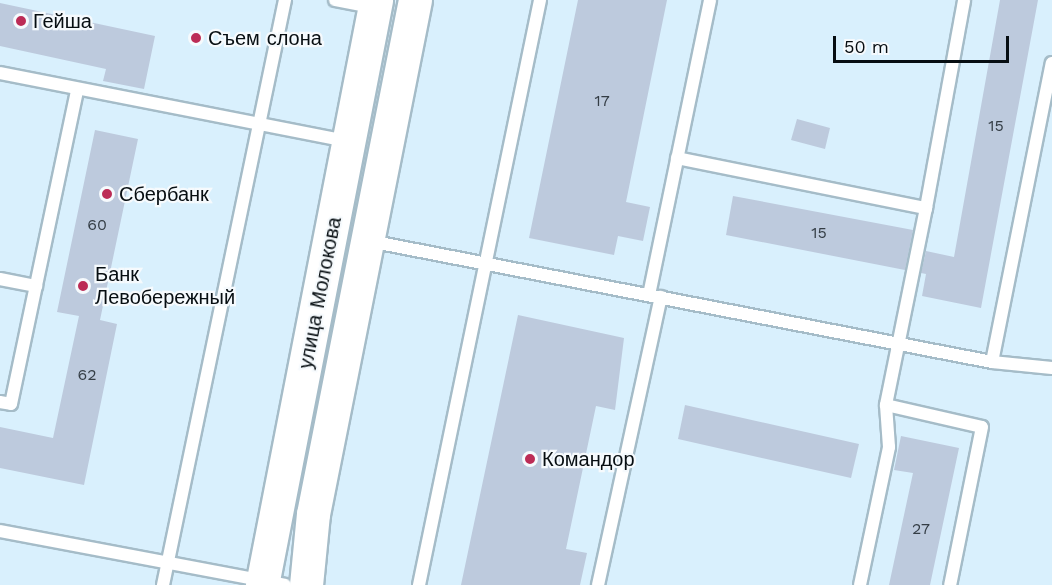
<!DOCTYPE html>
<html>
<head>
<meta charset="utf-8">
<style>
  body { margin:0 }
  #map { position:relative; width:1052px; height:585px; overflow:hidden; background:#d9f0fd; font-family:"Work Sans",sans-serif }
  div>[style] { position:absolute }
  .building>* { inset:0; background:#bdcadd }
  .roads { filter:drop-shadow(2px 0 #a5bcc8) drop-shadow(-2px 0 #a5bcc8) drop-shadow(0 2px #a5bcc8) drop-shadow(0 -2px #a5bcc8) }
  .lane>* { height:12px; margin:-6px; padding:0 6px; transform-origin:6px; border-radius:6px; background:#fff }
  .secondary>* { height:33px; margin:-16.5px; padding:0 16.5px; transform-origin:16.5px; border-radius:16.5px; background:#fff }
  .dots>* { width:16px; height:16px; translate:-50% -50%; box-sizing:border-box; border:3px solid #f6fafd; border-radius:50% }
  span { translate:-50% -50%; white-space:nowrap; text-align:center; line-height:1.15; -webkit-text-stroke:4.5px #f6fafd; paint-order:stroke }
  .number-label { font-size:16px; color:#343d45 }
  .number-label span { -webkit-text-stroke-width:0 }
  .poi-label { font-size:20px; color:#070e12 }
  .left { translate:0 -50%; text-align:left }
  .street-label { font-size:20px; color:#070e12 }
  .scale { position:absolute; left:833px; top:36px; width:176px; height:27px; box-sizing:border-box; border:3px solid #070e12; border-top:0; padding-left:8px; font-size:18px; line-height:21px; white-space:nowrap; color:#070e12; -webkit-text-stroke:4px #f6fafd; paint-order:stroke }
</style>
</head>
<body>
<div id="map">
  <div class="building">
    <i style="clip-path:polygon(578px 0,667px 0,626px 202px,650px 207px,643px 241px,618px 236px,614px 255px,529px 238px)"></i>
    <i style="clip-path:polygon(1000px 0,1038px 0,981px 308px,922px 296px,926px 274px,921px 273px,926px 251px,954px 257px)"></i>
    <i style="clip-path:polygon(0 3px,155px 36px,144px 89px,103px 81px,106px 69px,0 46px)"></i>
    <i style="clip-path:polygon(797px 119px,830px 128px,825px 149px,791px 140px)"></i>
    <i style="clip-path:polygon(95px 130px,138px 139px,100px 320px,117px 324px,84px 485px,0 468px,0 427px,53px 438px,79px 316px,57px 312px)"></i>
    <i style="clip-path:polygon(733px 196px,913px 230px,905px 270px,726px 235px)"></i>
    <i style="clip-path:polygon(518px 315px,624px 338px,615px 410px,596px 406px,566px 549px,587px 553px,580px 585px,461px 585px)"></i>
    <i style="clip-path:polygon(685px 405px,859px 444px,851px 478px,678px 439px)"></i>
    <i style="clip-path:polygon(901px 436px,959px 448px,930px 585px,889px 585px,913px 473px,894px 470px)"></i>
  </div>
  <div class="roads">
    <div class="lane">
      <i style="left:335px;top:0;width:38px;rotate:11deg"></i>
      <i style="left:0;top:73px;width:353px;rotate:11.1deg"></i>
      <i style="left:677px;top:158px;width:254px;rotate:11.4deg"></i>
      <i style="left:926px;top:208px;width:211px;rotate:-79.6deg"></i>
      <i style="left:926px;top:208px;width:201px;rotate:101.5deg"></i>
      <i style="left:886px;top:405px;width:98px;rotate:12.9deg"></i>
      <i style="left:982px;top:427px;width:161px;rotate:101.4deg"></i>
      <i style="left:369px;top:241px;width:635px;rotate:10.99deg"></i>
      <i style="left:992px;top:362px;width:60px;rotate:5.7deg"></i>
      <i style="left:0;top:279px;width:37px;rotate:11deg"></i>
      <i style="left:649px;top:295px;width:301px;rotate:-78.3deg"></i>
      <i style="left:992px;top:362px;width:305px;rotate:-78.7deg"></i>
      <i style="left:0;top:402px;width:11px;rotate:10deg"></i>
      <i style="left:11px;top:404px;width:321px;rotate:-78.1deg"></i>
      <i style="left:0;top:531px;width:290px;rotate:10.7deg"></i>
      <i style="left:163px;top:585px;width:598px;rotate:-78.22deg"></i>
      <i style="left:419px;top:585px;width:597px;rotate:-78.31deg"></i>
      <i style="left:598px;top:585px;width:295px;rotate:-77.7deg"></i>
      <i style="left:860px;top:585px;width:141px;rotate:-78.1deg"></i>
      <i style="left:889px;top:447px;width:42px;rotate:-94.1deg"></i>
    </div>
    <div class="secondary">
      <i style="left:262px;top:585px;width:596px;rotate:-78.97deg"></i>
      <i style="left:306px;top:585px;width:71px;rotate:-84.4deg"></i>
      <i style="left:313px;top:514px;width:524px;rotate:-78.78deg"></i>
    </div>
  </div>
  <div class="dots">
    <i style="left:21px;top:21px;background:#bc2c56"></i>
    <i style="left:196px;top:38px;background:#bc2c56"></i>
    <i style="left:107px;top:194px;background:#bc2c56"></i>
    <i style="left:83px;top:286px;background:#bc2c56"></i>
    <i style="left:530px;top:459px;background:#bc2c56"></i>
  </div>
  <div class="number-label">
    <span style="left:602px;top:101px">17</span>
    <span style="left:996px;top:126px">15</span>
    <span style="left:97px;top:225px">60</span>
    <span style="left:819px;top:233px">15</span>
    <span style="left:87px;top:375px">62</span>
    <span style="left:921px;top:529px">27</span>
  </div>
  <div class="poi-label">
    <span class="left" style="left:33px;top:21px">Гейша</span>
    <span class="left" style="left:208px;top:38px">Съем слона</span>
    <span class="left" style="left:119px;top:194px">Сбербанк</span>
    <span class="left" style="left:95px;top:286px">Банк<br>Левобережный</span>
    <span class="left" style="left:542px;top:459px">Командор</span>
  </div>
  <div class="street-label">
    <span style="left:320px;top:293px;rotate:-79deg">улица Молокова</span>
  </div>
  <div class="scale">50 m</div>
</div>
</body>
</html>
